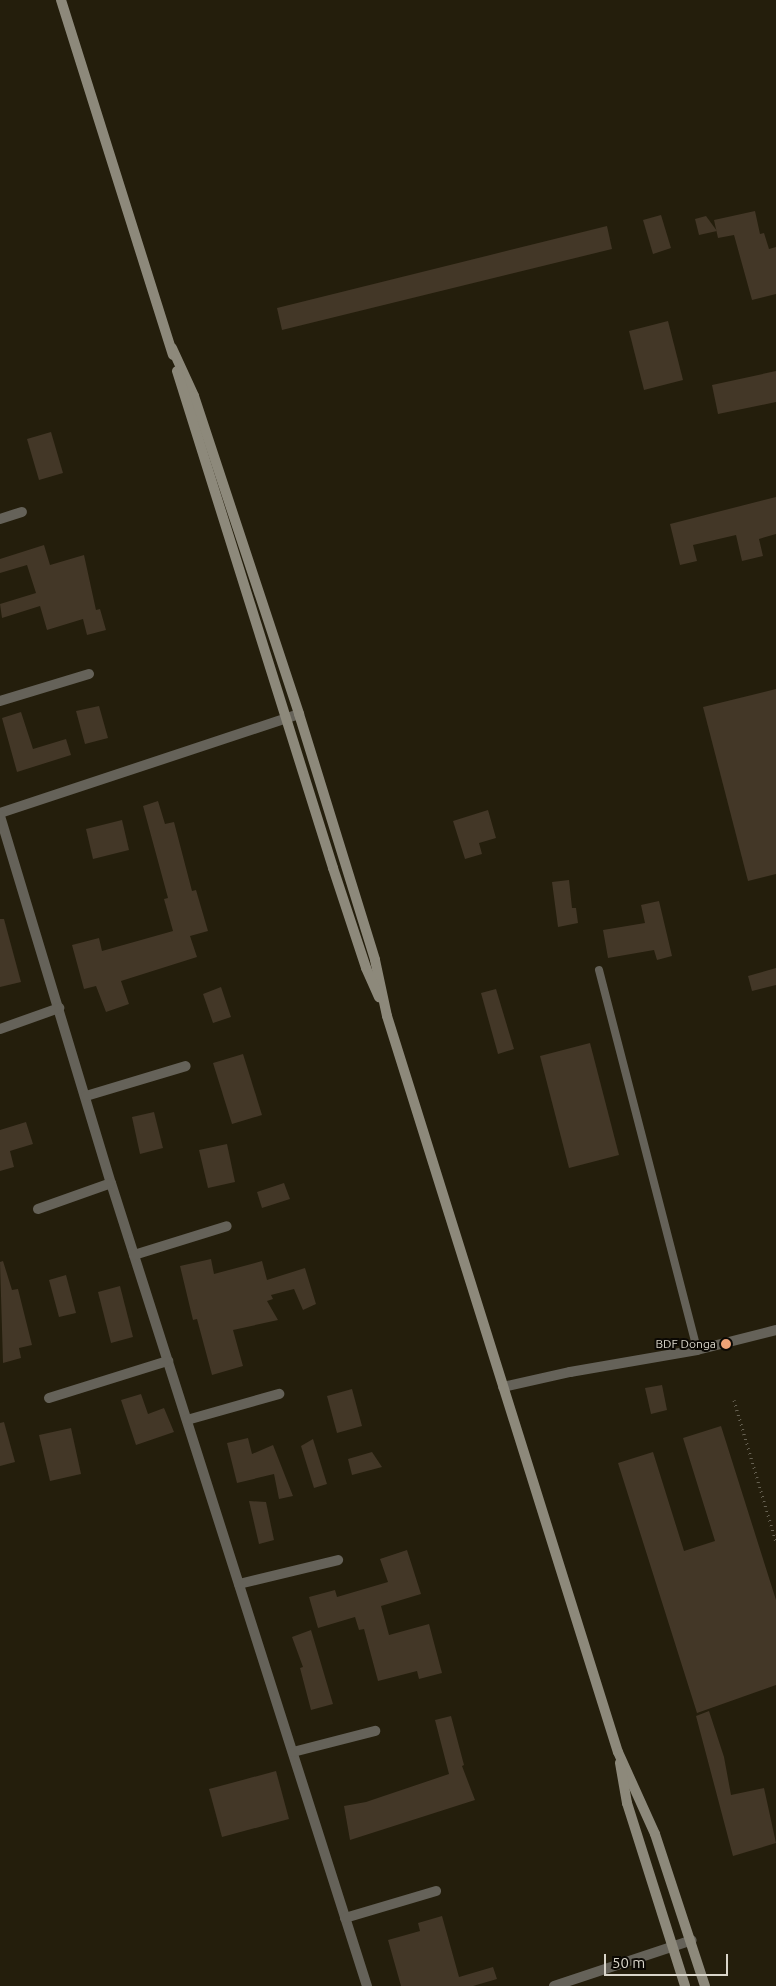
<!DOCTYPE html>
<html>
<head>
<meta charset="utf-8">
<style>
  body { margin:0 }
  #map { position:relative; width:776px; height:1986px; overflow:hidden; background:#241e0c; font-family:Ubuntu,sans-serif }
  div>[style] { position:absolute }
  .building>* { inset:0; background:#433727 }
  .path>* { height:3px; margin-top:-1.5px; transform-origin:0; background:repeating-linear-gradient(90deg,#666152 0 1px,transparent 0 5px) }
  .service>* { height:8px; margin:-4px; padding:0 4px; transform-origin:4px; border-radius:4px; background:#656259 }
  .minor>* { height:10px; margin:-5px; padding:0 5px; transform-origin:5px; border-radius:5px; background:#656259 }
  .secondary>* { height:10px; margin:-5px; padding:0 5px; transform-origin:5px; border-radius:5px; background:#8d897b }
  .dots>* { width:14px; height:14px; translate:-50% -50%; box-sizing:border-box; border:2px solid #0b0803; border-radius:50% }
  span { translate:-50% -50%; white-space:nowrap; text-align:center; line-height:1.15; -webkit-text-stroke:4px #0b0803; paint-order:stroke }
  .poi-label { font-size:12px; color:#d9d5ca }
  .right { translate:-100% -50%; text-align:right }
  .scale { position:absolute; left:604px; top:1954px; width:124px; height:22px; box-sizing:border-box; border:2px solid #d9d5ca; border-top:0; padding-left:6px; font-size:15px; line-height:18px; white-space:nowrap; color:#d9d5ca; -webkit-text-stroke:4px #0b0803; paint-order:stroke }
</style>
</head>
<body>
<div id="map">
  <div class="building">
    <i style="clip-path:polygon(755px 211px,760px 234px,764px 233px,769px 249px,776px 247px,776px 294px,752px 300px,734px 235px,718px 238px,714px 220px)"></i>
    <i style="clip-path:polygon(661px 215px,671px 248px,653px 254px,643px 220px)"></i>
    <i style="clip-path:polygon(706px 216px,717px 231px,699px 235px,695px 219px)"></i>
    <i style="clip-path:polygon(607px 226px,612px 249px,282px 330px,277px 308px)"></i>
    <i style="clip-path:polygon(668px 321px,683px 380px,644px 390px,629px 331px)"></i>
    <i style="clip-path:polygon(776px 371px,776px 402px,718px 414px,712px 385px)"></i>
    <i style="clip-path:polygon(51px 432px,63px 473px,39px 480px,27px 439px)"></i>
    <i style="clip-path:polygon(776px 497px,776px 534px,759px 539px,763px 556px,742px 561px,736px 535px,693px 545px,697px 561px,680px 565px,670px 524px)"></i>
    <i style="clip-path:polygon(44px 545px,50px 565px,84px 555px,96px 610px,100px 609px,106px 630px,87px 635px,83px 619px,47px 630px,40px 606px,2px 618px,0 604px,36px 593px,27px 565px,0 573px,0 559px)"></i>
    <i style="clip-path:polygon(776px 689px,776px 874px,748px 881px,703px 707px)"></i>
    <i style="clip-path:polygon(99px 706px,108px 738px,85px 744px,76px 711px)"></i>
    <i style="clip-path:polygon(21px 712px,33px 749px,66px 739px,71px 755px,17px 772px,2px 718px)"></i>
    <i style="clip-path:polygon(158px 801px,165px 824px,174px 822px,192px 891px,196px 890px,208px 931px,190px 936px,197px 957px,121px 981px,129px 1004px,106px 1012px,96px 986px,84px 989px,72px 945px,99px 938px,102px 951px,173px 931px,164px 899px,168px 898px,143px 806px)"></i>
    <i style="clip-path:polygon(488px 810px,496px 838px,479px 843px,482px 854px,465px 859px,453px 821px)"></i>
    <i style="clip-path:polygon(122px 820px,129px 850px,93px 859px,86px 829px)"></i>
    <i style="clip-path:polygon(569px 880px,572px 908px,576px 908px,578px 923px,558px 927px,552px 882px)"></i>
    <i style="clip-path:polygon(659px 901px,672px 956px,657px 960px,654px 950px,608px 958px,603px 930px,645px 923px,641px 905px)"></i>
    <i style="clip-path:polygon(0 919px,4px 919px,21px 982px,0 987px)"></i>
    <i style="clip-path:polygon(776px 968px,776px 985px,752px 991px,748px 976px)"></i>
    <i style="clip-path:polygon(221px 987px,231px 1017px,213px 1023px,203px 994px)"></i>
    <i style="clip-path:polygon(496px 989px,514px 1049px,498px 1054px,481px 993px)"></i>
    <i style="clip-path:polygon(590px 1043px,619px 1155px,569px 1168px,540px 1056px)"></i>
    <i style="clip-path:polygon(243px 1054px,262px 1115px,232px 1124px,213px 1063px)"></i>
    <i style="clip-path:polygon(154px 1112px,163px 1148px,140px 1154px,132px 1117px)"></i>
    <i style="clip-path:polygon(26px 1122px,33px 1144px,10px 1151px,14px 1167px,0 1171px,0 1130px)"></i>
    <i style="clip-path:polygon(227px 1144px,235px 1182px,208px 1188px,199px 1150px)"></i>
    <i style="clip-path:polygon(284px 1183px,290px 1199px,262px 1208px,257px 1192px)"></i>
    <i style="clip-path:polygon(211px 1259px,214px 1274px,262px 1261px,267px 1280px,305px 1268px,316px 1304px,303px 1310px,294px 1289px,271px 1295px,273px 1299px,267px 1301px,278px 1320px,233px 1330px,243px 1366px,212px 1375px,197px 1319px,193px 1320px,180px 1266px)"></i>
    <i style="clip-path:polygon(3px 1261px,12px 1290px,18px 1289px,32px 1345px,19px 1348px,21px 1358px,3px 1363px,0 1262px)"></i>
    <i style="clip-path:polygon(66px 1275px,76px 1313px,59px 1317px,49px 1280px)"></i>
    <i style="clip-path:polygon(120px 1286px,133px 1337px,111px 1343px,98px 1292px)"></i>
    <i style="clip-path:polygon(662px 1385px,667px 1410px,651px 1414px,645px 1388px)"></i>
    <i style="clip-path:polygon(352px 1389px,362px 1426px,337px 1433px,327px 1396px)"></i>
    <i style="clip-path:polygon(141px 1394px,148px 1414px,164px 1408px,174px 1432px,136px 1445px,121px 1400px)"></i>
    <i style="clip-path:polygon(4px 1422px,15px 1462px,0 1466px,0 1423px)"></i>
    <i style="clip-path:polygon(721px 1426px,776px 1600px,776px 1685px,697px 1713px,618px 1463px,653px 1452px,684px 1551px,715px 1541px,683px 1438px)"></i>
    <i style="clip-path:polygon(71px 1428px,81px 1474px,50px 1481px,39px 1435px)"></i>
    <i style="clip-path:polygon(248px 1438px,252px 1454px,273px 1445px,293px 1496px,279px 1499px,274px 1474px,237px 1483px,227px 1443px)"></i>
    <i style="clip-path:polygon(313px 1439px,327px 1484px,314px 1488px,301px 1446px)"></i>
    <i style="clip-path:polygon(372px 1452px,382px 1467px,352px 1475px,348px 1459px)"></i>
    <i style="clip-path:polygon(249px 1501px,266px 1502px,274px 1540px,259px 1544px)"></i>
    <i style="clip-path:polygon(407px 1550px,421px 1594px,381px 1606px,389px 1635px,429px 1624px,442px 1673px,419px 1679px,417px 1671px,378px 1681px,364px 1629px,359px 1630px,355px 1617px,318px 1628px,309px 1597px,335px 1590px,337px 1597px,388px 1582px,380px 1559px)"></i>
    <i style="clip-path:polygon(311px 1630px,333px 1704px,311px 1710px,300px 1668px,303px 1667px,292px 1637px)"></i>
    <i style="clip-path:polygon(709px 1711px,724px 1757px,731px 1795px,764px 1788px,776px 1843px,733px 1856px,696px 1716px)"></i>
    <i style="clip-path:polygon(451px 1716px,464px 1765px,462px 1766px,475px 1800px,350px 1840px,344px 1806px,366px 1802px,449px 1774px,435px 1720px)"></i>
    <i style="clip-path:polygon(276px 1771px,289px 1819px,222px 1837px,209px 1789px)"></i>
    <i style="clip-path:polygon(442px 1916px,459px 1977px,493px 1967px,497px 1979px,473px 1986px,401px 1986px,388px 1940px,420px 1931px,418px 1923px)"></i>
  </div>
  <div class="path">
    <i style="left:734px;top:1400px;width:148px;rotate:73.5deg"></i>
  </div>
  <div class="service">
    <i style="left:599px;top:970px;width:392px;rotate:75.5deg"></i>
  </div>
  <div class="minor">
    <i style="left:0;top:519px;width:23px;rotate:-18deg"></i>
    <i style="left:0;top:701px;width:93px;rotate:-16.9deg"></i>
    <i style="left:0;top:813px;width:315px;rotate:-18.3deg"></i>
    <i style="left:0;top:816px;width:383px;rotate:73.2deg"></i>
    <i style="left:111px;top:1183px;width:843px;rotate:72.32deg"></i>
    <i style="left:0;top:1029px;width:63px;rotate:-19.6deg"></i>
    <i style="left:86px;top:1096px;width:104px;rotate:-16.7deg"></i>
    <i style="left:38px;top:1209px;width:77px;rotate:-19.6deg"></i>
    <i style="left:134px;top:1255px;width:97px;rotate:-17.3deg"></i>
    <i style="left:503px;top:1387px;width:69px;rotate:-12.6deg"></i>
    <i style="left:570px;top:1372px;width:129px;rotate:-9.8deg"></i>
    <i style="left:697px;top:1350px;width:81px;rotate:-14.2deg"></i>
    <i style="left:49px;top:1398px;width:125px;rotate:-17.3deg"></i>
    <i style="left:187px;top:1420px;width:96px;rotate:-15.8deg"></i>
    <i style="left:239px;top:1584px;width:102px;rotate:-13.6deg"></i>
    <i style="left:293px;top:1752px;width:85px;rotate:-14.4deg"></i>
    <i style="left:345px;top:1918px;width:95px;rotate:-16.5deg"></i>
    <i style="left:554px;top:1986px;width:145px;rotate:-18.4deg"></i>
  </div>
  <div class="secondary">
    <i style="left:61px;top:0;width:372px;rotate:72.5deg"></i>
    <i style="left:172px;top:348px;width:53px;rotate:65.4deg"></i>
    <i style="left:194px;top:396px;width:335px;rotate:71.7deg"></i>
    <i style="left:299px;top:714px;width:257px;rotate:72.8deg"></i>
    <i style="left:375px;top:960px;width:57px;rotate:77.9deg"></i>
    <i style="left:387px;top:1016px;width:771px;rotate:72.58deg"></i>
    <i style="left:618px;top:1752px;width:90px;rotate:65.7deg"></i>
    <i style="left:655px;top:1834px;width:160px;rotate:71.8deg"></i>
    <i style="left:177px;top:371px;width:521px;rotate:72.57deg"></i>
    <i style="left:333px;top:868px;width:105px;rotate:71.7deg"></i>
    <i style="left:366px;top:968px;width:32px;rotate:66deg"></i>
    <i style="left:620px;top:1763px;width:41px;rotate:80.1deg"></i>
    <i style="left:627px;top:1803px;width:192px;rotate:72.4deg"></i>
  </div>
  <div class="dots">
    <i style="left:726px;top:1344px;background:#efa377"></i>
  </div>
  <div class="poi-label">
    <span class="right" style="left:716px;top:1344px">BDF Donga</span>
  </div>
  <div class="scale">50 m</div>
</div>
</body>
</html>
